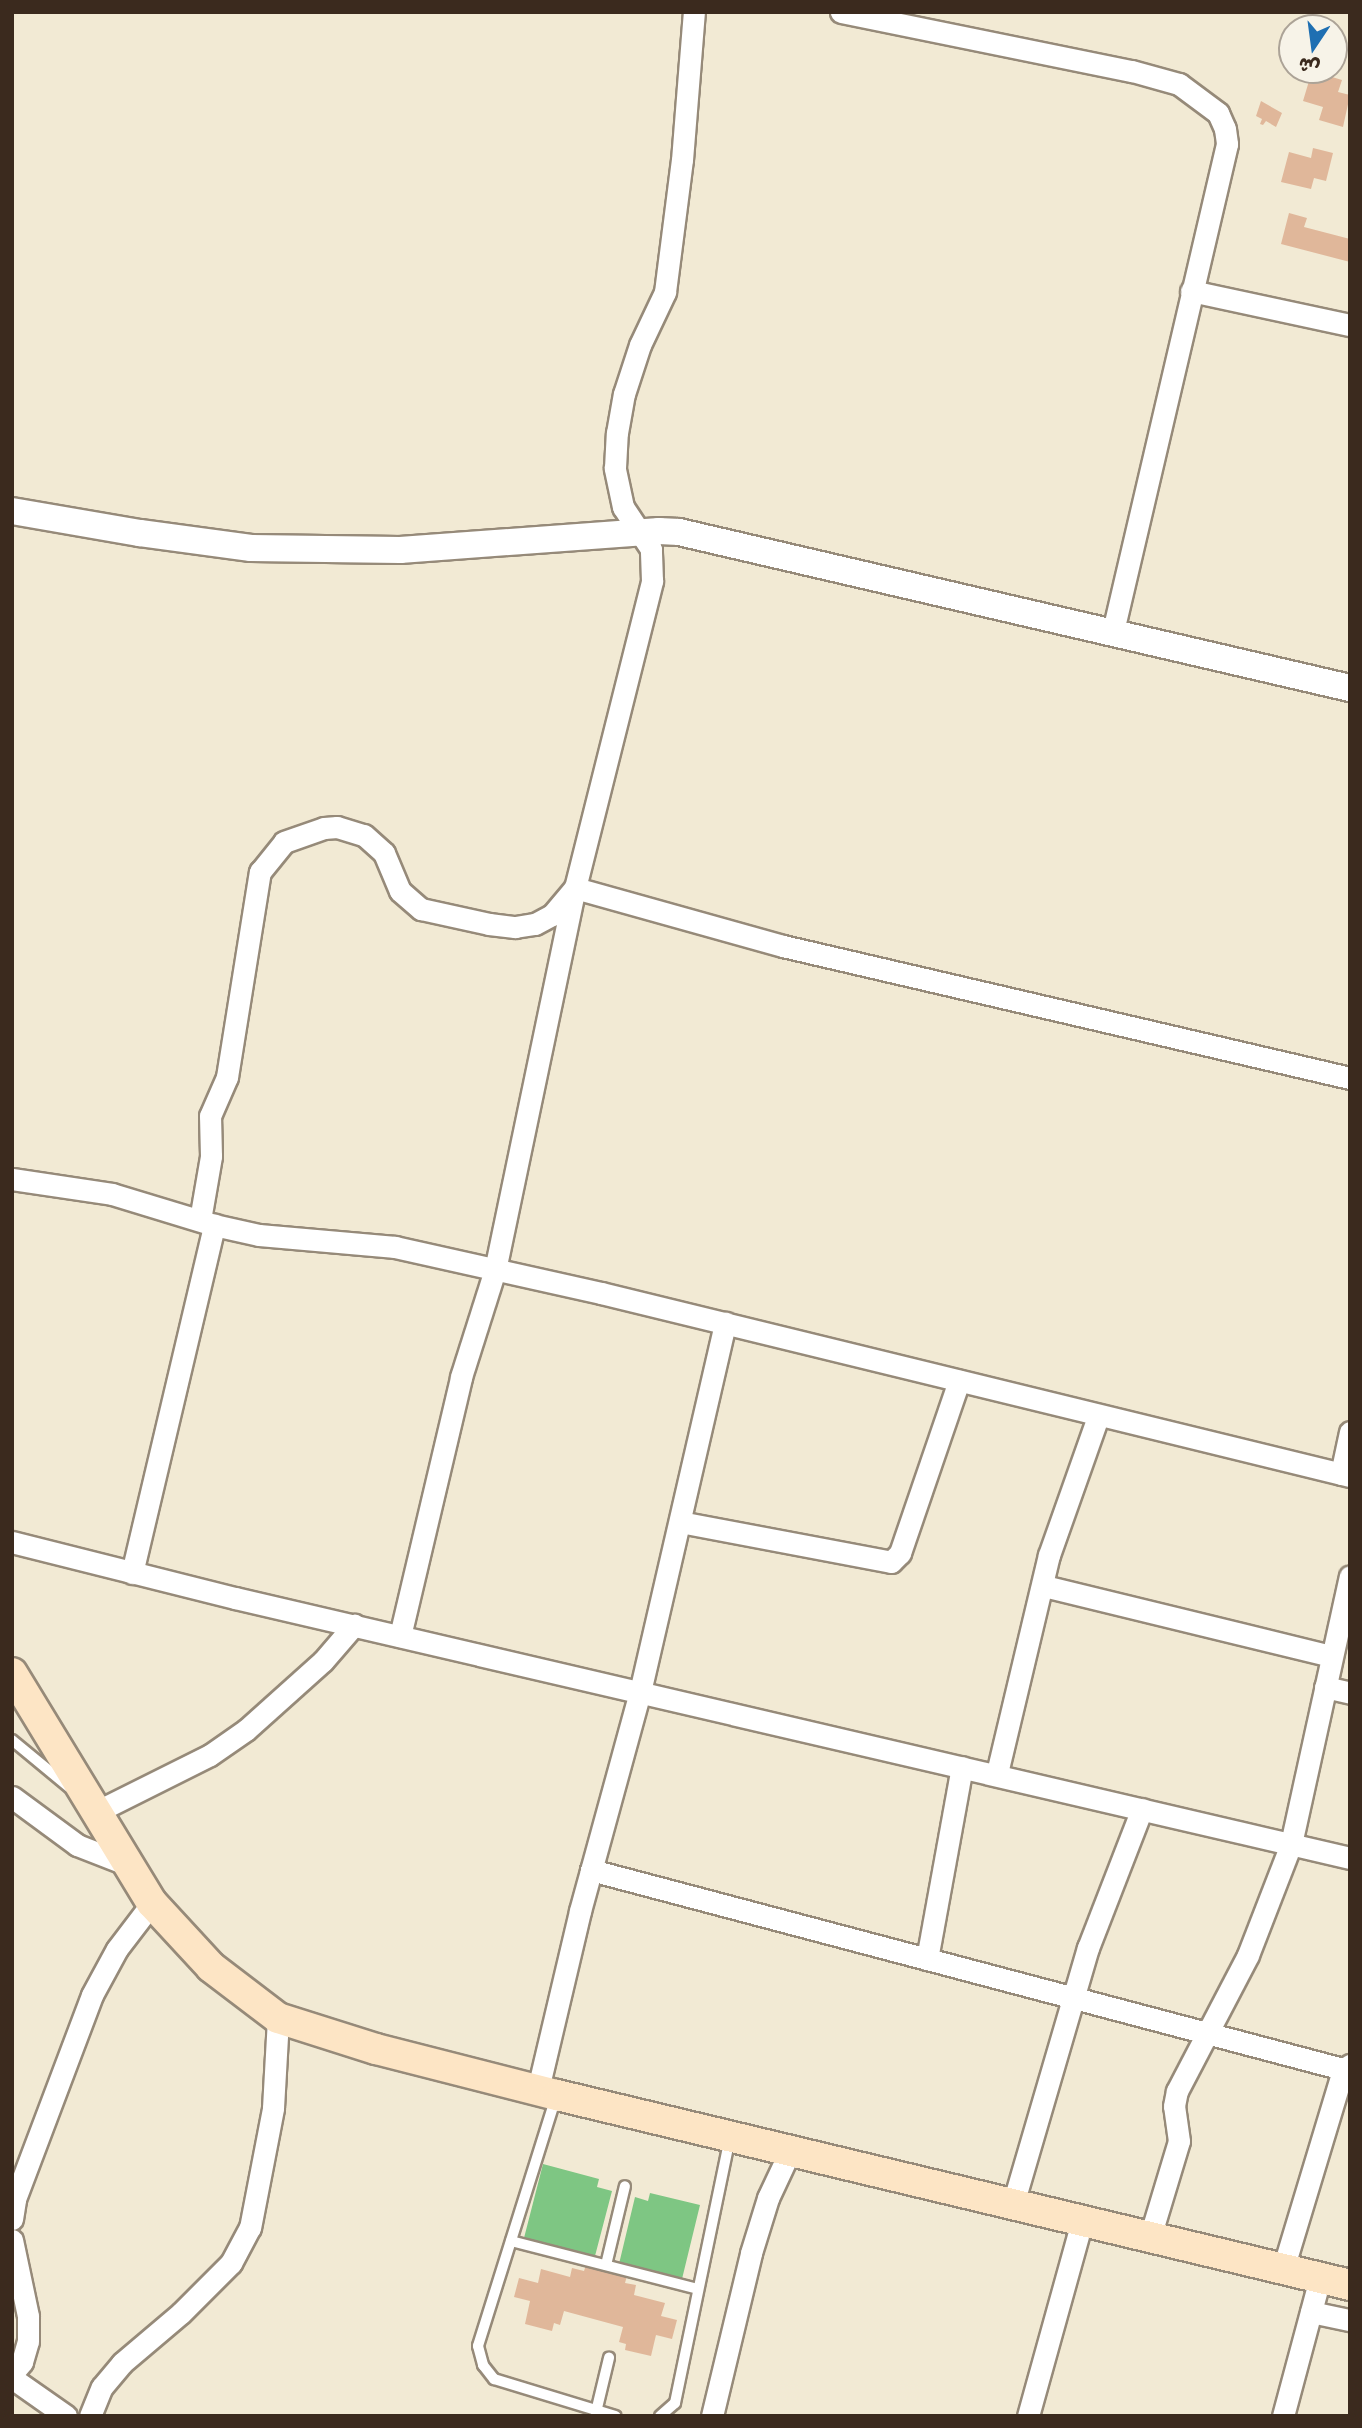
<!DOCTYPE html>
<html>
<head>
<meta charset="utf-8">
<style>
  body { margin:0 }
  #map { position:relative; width:1362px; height:2428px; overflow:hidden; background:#f2ead4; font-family:"Playpen Sans","Playpen Sans Arabic",sans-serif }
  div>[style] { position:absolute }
  .green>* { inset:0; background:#7ec683 }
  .building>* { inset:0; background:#e0b79a }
  .roads { filter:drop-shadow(2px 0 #968a79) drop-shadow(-2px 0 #968a79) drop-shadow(0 2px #968a79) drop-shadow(0 -2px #968a79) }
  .service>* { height:10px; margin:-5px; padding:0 5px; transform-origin:5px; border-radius:5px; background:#fff }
  .minor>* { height:21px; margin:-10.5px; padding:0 10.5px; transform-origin:10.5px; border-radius:10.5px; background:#fff }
  .tertiary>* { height:26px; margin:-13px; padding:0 13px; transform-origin:13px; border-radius:13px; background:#fff }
  .secondary>* { height:30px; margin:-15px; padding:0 15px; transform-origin:15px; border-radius:15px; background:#fde5c5 }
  span { translate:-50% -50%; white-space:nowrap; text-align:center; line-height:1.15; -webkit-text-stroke:5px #f7f3e8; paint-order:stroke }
  .frame { position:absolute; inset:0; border:14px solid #3b2a1e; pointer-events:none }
  .north { position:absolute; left:1278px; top:14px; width:70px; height:70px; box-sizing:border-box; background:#f7f3e8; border:2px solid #aca397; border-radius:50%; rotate:193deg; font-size:19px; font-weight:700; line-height:28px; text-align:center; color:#3b2a1e }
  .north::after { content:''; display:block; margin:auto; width:24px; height:32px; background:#1f6fb2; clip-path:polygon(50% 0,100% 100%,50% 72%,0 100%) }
</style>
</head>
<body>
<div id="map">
  <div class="green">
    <i style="clip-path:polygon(543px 2164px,599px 2179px,597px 2187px,612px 2191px,595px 2256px,524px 2238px)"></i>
    <i style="clip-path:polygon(650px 2193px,700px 2205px,682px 2279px,619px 2264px,635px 2197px,648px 2201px)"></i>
  </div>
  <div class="building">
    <i style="clip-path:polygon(1312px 71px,1342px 80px,1338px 92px,1350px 95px,1343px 127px,1319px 120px,1323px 107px,1303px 101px)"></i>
    <i style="clip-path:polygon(1261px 101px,1282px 113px,1276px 127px,1266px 121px,1263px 125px,1260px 124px,1262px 119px,1256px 116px)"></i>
    <i style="clip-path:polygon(1313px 148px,1333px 153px,1326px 181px,1314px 178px,1311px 189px,1281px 182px,1289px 152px,1311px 158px)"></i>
    <i style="clip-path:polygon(1289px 213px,1307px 218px,1304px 227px,1350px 239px,1350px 262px,1281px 244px)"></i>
    <i style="clip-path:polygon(587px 2262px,628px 2272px,625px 2283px,636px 2285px,634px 2295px,665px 2303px,661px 2316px,677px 2320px,672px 2339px,656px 2335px,651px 2356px,625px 2350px,626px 2344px,619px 2342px,623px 2327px,564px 2311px,560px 2325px,554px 2323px,552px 2331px,525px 2324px,530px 2301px,514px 2297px,519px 2278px,538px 2283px,541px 2269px,570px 2277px,572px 2268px,584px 2271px)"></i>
  </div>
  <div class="roads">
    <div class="service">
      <i style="left:12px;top:1740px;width:74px;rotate:39.5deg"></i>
      <i style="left:556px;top:2097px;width:261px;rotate:107.4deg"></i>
      <i style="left:478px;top:2346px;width:20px;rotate:75deg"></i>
      <i style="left:483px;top:2365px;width:18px;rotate:52deg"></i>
      <i style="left:494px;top:2379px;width:127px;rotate:16.9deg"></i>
      <i style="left:511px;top:2241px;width:193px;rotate:14.4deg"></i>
      <i style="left:606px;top:2265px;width:81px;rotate:-76.5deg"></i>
      <i style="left:596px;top:2412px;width:56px;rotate:-76.5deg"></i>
      <i style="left:660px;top:2416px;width:20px;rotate:-41deg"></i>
      <i style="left:675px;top:2403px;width:272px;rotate:-78.3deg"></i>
    </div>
    <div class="minor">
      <i style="left:841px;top:12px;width:297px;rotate:11.5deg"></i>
      <i style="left:1132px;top:71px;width:49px;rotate:15.5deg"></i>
      <i style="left:1179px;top:84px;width:49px;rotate:36.6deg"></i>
      <i style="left:1218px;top:113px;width:17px;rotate:66deg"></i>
      <i style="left:1225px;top:129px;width:15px;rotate:82deg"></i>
      <i style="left:1227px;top:144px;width:500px;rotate:103.17deg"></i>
      <i style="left:1191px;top:291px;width:163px;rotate:12.1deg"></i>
      <i style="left:12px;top:1179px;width:101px;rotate:8.5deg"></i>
      <i style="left:112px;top:1194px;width:107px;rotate:16.9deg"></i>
      <i style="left:214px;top:1225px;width:46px;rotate:12.5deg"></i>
      <i style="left:259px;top:1235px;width:137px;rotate:5deg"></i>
      <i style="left:395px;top:1247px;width:211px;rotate:12.6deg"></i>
      <i style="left:601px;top:1293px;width:771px;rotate:13.73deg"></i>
      <i style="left:200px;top:1220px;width:65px;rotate:-80.2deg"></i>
      <i style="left:211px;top:1156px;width:40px;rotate:-91.4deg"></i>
      <i style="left:210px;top:1116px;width:43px;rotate:-66.4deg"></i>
      <i style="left:227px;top:1077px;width:208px;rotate:-80.9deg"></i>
      <i style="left:260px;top:872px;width:38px;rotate:-51deg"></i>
      <i style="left:284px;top:842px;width:42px;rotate:-19.3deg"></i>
      <i style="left:324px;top:828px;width:13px;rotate:-4deg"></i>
      <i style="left:337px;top:827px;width:28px;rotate:17deg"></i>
      <i style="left:364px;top:835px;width:27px;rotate:42deg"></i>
      <i style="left:384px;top:853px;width:41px;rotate:67.2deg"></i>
      <i style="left:400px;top:891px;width:28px;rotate:41deg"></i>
      <i style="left:421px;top:909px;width:70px;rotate:12.4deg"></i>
      <i style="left:489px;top:924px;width:26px;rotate:7deg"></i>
      <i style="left:515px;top:927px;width:20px;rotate:-9deg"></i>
      <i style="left:535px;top:924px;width:19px;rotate:-28deg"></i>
      <i style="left:552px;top:915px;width:35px;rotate:-50deg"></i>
      <i style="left:575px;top:888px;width:216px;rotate:15.6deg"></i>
      <i style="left:783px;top:946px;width:582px;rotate:13.11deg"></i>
      <i style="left:1341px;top:1474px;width:43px;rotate:-77.9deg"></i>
      <i style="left:680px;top:1522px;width:215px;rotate:10.7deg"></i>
      <i style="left:891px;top:1562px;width:13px;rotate:-45deg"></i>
      <i style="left:900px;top:1553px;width:182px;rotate:-71.1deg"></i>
      <i style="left:12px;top:1542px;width:230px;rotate:14.1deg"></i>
      <i style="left:235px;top:1598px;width:1145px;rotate:13.13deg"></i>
      <i style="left:132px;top:1573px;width:358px;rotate:-76.7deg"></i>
      <i style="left:1044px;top:1586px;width:296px;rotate:13.7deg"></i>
      <i style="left:400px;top:1636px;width:266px;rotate:-76.7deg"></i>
      <i style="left:461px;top:1377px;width:112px;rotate:-72.4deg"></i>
      <i style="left:495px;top:1270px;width:390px;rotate:-78.2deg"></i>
      <i style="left:575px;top:888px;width:317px;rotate:-75.9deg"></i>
      <i style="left:652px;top:581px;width:32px;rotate:-92deg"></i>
      <i style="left:651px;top:549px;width:50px;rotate:-123.7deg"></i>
      <i style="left:623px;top:507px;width:40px;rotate:-102deg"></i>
      <i style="left:615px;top:468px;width:35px;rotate:-87deg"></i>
      <i style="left:617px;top:433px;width:40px;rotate:-80deg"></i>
      <i style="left:624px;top:394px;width:52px;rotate:-71.9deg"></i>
      <i style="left:640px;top:345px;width:59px;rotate:-64.7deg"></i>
      <i style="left:665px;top:292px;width:133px;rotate:-82.7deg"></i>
      <i style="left:682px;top:160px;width:148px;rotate:-85.4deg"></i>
      <i style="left:1325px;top:1687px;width:26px;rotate:13deg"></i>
      <i style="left:997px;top:1773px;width:224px;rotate:-76.6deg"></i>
      <i style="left:1049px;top:1555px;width:146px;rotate:-70.5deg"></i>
      <i style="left:12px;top:1797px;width:81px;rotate:36.4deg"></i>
      <i style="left:77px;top:1845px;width:53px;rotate:21.2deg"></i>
      <i style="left:98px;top:1811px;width:125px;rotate:-26.6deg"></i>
      <i style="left:210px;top:1755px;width:44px;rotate:-34.8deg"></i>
      <i style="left:246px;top:1730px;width:103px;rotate:-41.9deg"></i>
      <i style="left:323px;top:1661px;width:48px;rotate:-49.3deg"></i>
      <i style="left:591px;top:1870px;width:785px;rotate:14.83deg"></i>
      <i style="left:927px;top:1959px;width:195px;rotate:-79.7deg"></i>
      <i style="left:538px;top:2089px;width:183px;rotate:-76.7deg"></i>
      <i style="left:580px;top:1911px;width:227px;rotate:-74.7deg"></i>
      <i style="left:640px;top:1692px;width:379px;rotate:-77deg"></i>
      <i style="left:1013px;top:2204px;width:267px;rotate:-73.7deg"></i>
      <i style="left:1088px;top:1948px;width:149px;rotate:-68.8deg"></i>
      <i style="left:12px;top:2219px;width:20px;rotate:-81deg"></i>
      <i style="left:15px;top:2199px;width:218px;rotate:-69.3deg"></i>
      <i style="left:92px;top:1995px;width:52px;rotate:-61.5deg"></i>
      <i style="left:117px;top:1949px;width:58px;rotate:-52.7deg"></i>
      <i style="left:1150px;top:2237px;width:100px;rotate:-73.2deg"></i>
      <i style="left:1179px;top:2141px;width:35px;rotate:-98deg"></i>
      <i style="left:1174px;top:2106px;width:15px;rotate:-79deg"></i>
      <i style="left:1177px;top:2091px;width:153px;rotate:-62.4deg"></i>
      <i style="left:1248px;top:1955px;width:119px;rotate:-68.8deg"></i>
      <i style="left:1291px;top:1844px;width:274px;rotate:-77.6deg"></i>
      <i style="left:12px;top:2240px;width:78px;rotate:78.1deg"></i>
      <i style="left:28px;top:2316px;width:25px;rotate:90deg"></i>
      <i style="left:28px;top:2341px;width:22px;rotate:106deg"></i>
      <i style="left:22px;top:2362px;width:16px;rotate:130deg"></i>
      <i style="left:1283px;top:2269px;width:208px;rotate:-73.2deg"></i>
      <i style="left:1343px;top:2070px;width:9px;rotate:-36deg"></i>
      <i style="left:1311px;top:2312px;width:40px;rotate:12deg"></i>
      <i style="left:12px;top:2378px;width:66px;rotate:35.1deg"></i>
      <i style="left:90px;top:2416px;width:31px;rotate:-68deg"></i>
      <i style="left:102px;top:2387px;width:31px;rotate:-50deg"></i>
      <i style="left:122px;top:2363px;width:77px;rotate:-40.3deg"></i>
      <i style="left:181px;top:2313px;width:71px;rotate:-45deg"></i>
      <i style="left:231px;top:2263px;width:40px;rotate:-62deg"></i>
      <i style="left:250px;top:2228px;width:122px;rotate:-79.1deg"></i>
      <i style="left:273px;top:2108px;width:90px;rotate:-86.8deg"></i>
      <i style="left:712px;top:2416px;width:168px;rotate:-76.5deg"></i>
      <i style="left:751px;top:2253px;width:58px;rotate:-72.8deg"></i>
      <i style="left:768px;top:2198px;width:54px;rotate:-64.9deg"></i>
      <i style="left:1028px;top:2416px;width:202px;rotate:-74.5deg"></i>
      <i style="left:1283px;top:2416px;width:143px;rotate:-75deg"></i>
    </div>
    <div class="tertiary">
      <i style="left:12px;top:511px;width:130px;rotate:9.8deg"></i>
      <i style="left:140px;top:533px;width:112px;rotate:7.7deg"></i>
      <i style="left:251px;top:548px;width:149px;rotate:0.8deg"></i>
      <i style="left:400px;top:550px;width:260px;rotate:-4.2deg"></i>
      <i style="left:659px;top:531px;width:20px;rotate:3deg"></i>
      <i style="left:679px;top:532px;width:689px;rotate:13.09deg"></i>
    </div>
    <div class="secondary">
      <i style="left:12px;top:1673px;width:269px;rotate:58.7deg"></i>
      <i style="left:152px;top:1903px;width:87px;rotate:47.3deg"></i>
      <i style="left:211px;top:1967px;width:84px;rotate:37.3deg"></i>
      <i style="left:278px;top:2018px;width:103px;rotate:17.6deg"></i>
      <i style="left:376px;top:2049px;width:187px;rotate:14.3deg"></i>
      <i style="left:557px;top:2095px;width:815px;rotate:13.47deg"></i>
    </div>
  </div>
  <div class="frame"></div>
  <div class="north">ش</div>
</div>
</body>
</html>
